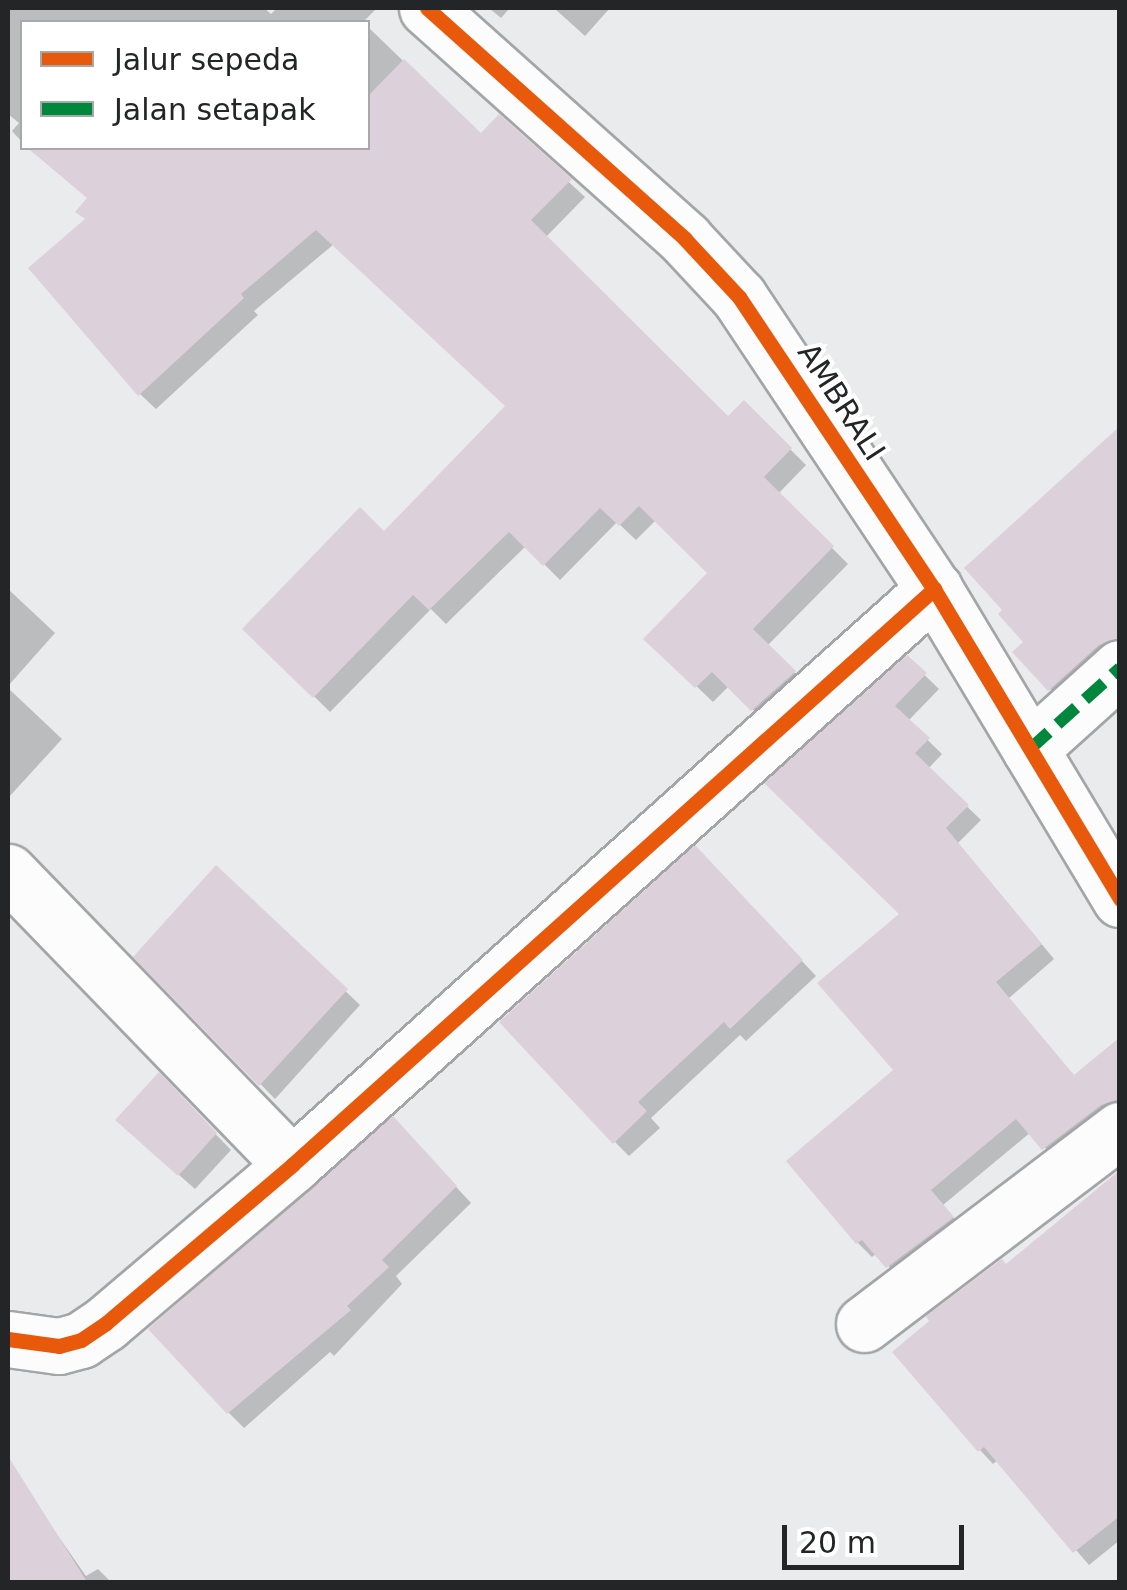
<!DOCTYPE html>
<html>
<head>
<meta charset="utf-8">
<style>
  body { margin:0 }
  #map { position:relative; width:1127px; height:1590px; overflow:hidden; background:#eaebed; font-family:"DejaVu Sans",sans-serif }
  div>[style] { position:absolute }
  .shadow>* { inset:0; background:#0003 }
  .building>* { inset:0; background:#dcd0db }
  .roads { filter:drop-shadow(2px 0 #a4a5a6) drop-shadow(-2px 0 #a4a5a6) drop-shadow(0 2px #a4a5a6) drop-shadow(0 -2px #a4a5a6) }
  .minor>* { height:55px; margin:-27.5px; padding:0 27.5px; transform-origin:27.5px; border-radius:27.5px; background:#fcfcfc }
  .quiet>* { height:12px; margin-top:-6px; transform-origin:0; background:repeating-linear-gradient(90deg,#00873e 0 25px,transparent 0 37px) }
  .cycleway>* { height:15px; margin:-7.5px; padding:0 7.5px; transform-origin:7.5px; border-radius:7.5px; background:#e8590c }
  span { translate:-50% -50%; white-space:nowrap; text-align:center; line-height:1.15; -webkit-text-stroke:8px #fff; paint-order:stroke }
  .street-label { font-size:30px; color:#242526 }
  .frame { position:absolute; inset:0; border:10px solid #242526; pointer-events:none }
  .legend { position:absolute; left:20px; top:20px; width:350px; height:130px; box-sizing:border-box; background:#fff; border:2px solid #a7a8a8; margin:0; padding:12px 18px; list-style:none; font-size:30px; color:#242526 }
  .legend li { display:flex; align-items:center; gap:20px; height:50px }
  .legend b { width:50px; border:2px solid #a7a8a8 }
  .scale { position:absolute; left:782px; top:1525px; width:182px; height:45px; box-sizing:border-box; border:5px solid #242526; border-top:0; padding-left:12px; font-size:30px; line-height:35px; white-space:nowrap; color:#242526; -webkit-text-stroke:8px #fff; paint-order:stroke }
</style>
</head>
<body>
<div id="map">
  <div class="shadow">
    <i style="clip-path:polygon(8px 8px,264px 8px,271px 14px,277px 8px,377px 8px,363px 22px,22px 22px,22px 142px,12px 131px,19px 123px,8px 114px)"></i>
    <i style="clip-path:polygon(489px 8px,510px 8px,501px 18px)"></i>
    <i style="clip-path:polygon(554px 8px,610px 8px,585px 36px)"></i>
    <i style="clip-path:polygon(368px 27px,481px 136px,499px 118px,585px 197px,545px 238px,728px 419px,744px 403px,806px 465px,778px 494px,848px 564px,767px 646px,810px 688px,769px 725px,729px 686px,713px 702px,647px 639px,711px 573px,656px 520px,636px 540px,617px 522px,560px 580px,526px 546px,446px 624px,431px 609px,330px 712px,246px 629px,384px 534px,508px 407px,334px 244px,254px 311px,258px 315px,156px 409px,140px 394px,87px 220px,89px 199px,28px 148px,368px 148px)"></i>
    <i style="clip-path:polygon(1120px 430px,1120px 661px,1066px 705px,1050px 689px,1027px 642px)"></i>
    <i style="clip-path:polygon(8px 589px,55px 633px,8px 686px)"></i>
    <i style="clip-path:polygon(907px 658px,939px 689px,908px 721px,942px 754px,928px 769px,981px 820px,958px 843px,1054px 959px,1009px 998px,1075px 1077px,1120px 1043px,1120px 1118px,1058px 1162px,1031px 1132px,943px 1205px,966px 1232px,902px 1281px,877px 1253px,872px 1257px,858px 1243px,789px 1161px,897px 1070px,902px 914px,768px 783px)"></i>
    <i style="clip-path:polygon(8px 688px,62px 739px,8px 798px)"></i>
    <i style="clip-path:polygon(710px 863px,816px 976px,746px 1041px,740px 1035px,651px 1118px,660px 1128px,629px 1156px,615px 1142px)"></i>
    <i style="clip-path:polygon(217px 868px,360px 1005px,275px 1099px,137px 956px)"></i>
    <i style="clip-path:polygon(159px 1076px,231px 1150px,195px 1189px,134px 1135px)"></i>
    <i style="clip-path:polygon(408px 1135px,471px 1203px,396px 1276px,402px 1284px,334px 1356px,330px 1352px,244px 1428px,228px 1412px)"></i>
    <i style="clip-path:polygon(1120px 1173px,1120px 1540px,1089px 1565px,998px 1460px,993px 1464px,980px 1450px,1006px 1267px)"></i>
    <i style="clip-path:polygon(35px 1503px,86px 1576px,98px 1569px,111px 1582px,8px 1582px,8px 1521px)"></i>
  </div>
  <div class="building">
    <i style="clip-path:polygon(404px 59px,481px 133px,499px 114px,572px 179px,531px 220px,728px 416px,744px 400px,792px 448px,764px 477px,834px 546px,753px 629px,796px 671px,751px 711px,712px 672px,695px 688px,643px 639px,707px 573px,639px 506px,619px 526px,600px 508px,543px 566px,509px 532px,429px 610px,413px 595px,313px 698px,242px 629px,360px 507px,384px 531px,505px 406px,316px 230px,241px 294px,244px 298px,138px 396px,28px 268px,85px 219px,75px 212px,87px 198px,28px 148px,368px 148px,368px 96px)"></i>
    <i style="clip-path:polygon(1120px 426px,1120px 638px,1099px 645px,1048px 691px,1012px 652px,1023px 642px,998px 614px,1002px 610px,964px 568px)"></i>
    <i style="clip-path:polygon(907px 655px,927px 673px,895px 706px,930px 738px,915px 753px,969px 805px,946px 828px,1042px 944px,996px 982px,1074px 1075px,1120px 1037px,1120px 1099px,1101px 1105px,1042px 1150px,1016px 1119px,931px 1190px,954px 1217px,886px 1268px,862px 1240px,856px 1244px,786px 1161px,893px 1070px,817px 983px,899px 914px,764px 783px)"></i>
    <i style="clip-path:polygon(695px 845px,803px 960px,730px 1029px,724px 1022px,638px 1102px,647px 1111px,613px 1144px,499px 1022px)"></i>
    <i style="clip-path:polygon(216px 865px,348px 989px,259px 1086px,133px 957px)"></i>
    <i style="clip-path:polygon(159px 1072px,217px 1133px,178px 1176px,115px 1120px)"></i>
    <i style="clip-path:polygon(393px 1116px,457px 1186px,382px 1260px,389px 1267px,347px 1306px,351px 1310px,227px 1414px,148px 1329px)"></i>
    <i style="clip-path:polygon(1120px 1170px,1120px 1516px,1073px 1553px,984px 1447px,978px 1452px,892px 1352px,929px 1321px,926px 1316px,1002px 1259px,1006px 1264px)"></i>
    <i style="clip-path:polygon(8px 1456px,87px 1582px,8px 1582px)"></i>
  </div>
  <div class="roads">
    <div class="minor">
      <i style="left:427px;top:8px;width:346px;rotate:41.8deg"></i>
      <i style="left:685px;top:239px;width:79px;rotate:47deg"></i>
      <i style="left:739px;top:297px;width:351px;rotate:56.3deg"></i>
      <i style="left:934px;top:589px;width:362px;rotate:59deg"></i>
      <i style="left:1030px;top:749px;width:121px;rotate:-42deg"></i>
      <i style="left:8px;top:872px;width:408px;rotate:45.9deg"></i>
      <i style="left:864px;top:1324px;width:321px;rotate:-37.2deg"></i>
      <i style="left:8px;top:1339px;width:51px;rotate:7.8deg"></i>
      <i style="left:59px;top:1346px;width:23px;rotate:-15deg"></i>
      <i style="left:81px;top:1340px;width:30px;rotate:-34deg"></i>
      <i style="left:106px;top:1323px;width:244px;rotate:-40.3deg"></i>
      <i style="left:292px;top:1165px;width:863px;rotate:-41.9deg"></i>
    </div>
  </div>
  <div class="quiet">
    <i style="left:1030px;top:749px;width:121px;rotate:-42deg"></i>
  </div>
  <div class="cycleway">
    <i style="left:427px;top:8px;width:346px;rotate:41.8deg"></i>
    <i style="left:685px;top:239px;width:79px;rotate:47deg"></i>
    <i style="left:739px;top:297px;width:351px;rotate:56.3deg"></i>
    <i style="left:934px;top:589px;width:362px;rotate:59deg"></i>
    <i style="left:8px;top:1339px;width:51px;rotate:7.8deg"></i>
    <i style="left:59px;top:1346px;width:23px;rotate:-15deg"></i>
    <i style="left:81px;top:1340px;width:30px;rotate:-34deg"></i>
    <i style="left:106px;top:1323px;width:244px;rotate:-40.3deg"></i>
    <i style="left:292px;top:1165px;width:863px;rotate:-41.9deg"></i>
  </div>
  <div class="street-label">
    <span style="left:841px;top:402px;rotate:57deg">AMBRALI</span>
  </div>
  <div class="frame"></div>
  <ul class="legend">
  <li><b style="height:12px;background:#e8590c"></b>Jalur sepeda</li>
  <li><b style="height:12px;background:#00873e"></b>Jalan setapak</li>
  </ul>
  <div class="scale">20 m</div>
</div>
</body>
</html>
